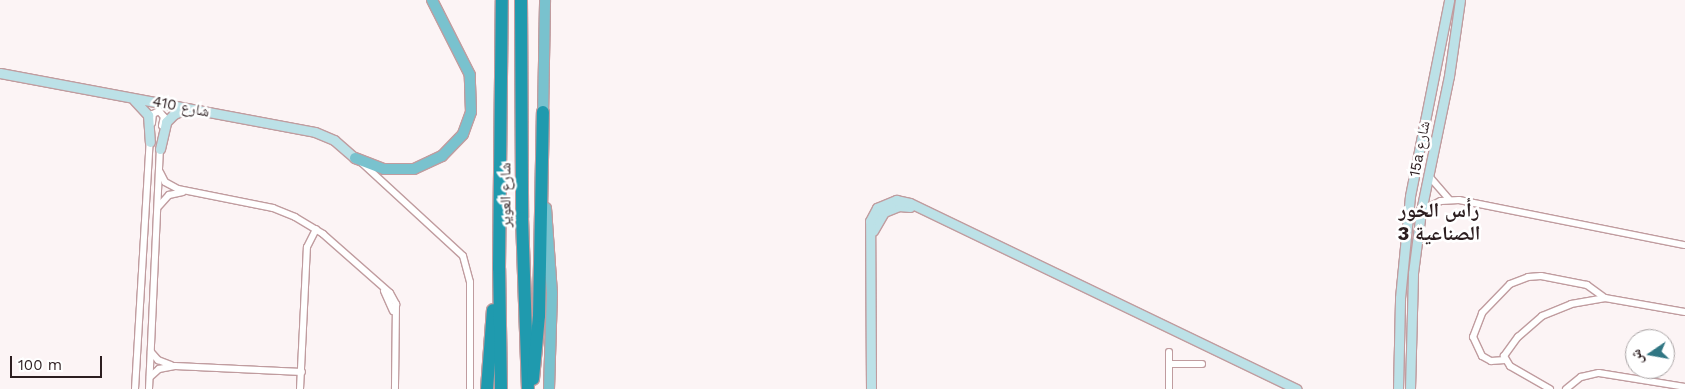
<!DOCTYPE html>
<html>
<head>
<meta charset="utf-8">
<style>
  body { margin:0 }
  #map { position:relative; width:1685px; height:389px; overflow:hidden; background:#fcf4f5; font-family:"Work Sans","Noto Naskh Arabic",sans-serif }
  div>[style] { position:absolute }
  .roads { filter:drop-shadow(1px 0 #c09c9f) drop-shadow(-1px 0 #c09c9f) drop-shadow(0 1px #c09c9f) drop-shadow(0 -1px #c09c9f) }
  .street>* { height:6px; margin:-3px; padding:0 3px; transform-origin:3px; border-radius:3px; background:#fff }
  .secondary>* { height:9px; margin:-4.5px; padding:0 4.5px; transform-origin:4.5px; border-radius:4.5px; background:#bce1e7 }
  .primary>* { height:10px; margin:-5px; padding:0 5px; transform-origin:5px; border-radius:5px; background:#79c2ce }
  .highway>* { height:12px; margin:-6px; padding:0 6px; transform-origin:6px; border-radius:6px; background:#1f9aae }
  span { translate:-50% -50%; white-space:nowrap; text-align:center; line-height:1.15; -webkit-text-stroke:5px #fff; paint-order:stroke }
  .street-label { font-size:15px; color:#2c1e20 }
  .district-label { font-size:20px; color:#2c1e20; font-weight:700 }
  .north { position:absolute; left:1625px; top:329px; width:50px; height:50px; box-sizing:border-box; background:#fff; border:1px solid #aba5a6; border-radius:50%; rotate:258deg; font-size:14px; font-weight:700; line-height:20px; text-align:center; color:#2c1e20 }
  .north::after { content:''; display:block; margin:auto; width:18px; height:22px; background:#307683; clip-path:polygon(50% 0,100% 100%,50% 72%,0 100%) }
  .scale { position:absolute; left:10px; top:356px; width:92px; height:22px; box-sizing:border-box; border:2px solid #2c1e20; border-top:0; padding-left:6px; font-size:15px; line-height:18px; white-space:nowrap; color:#2c1e20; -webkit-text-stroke:4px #fff; paint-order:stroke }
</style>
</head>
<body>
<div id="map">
  <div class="roads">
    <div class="street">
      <i style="left:152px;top:123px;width:9px;rotate:-84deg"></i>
      <i style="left:153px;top:114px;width:7px;rotate:-27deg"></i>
      <i style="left:159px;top:111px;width:8px;rotate:50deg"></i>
      <i style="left:164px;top:117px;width:9px;rotate:103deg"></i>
      <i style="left:362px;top:163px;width:137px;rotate:42.6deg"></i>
      <i style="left:463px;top:256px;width:27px;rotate:75deg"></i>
      <i style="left:470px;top:282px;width:107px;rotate:90deg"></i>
      <i style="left:160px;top:172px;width:11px;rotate:63deg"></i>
      <i style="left:165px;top:182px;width:15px;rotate:28deg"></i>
      <i style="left:178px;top:189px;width:97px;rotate:11.3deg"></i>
      <i style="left:273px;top:208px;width:24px;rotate:22deg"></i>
      <i style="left:295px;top:217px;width:33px;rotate:31deg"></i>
      <i style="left:323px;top:234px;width:89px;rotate:41.4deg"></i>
      <i style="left:390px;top:293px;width:13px;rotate:61deg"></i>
      <i style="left:396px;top:304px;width:85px;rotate:90.7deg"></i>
      <i style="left:1428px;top:175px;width:32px;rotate:49deg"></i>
      <i style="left:159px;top:206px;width:15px;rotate:-48deg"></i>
      <i style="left:169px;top:195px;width:14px;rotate:-12deg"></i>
      <i style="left:1421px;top:211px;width:22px;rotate:-27deg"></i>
      <i style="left:1441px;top:201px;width:18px;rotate:-3deg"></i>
      <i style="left:1459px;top:200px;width:230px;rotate:11.3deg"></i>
      <i style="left:384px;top:291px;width:22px;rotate:66deg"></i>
      <i style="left:151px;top:352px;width:11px;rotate:49deg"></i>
      <i style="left:158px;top:360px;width:14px;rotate:21deg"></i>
      <i style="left:1505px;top:360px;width:14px;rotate:176deg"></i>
      <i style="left:1491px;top:361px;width:10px;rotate:-151deg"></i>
      <i style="left:1482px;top:356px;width:21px;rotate:-115deg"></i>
      <i style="left:1473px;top:337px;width:26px;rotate:-69deg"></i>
      <i style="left:1482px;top:313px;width:40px;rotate:-46deg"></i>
      <i style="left:1510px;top:284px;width:19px;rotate:-21deg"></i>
      <i style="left:1528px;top:277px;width:13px;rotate:-4deg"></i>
      <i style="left:1541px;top:276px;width:47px;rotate:11.1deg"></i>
      <i style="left:1587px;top:285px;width:22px;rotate:36deg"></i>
      <i style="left:1169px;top:364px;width:33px"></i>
      <i style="left:150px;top:377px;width:12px;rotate:-42deg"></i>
      <i style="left:159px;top:369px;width:16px;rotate:-11deg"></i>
      <i style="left:175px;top:366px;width:127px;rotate:2.7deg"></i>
      <i style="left:135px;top:389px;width:251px;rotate:-86.6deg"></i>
      <i style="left:149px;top:389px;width:243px;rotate:-87.4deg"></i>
      <i style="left:300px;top:389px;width:142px;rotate:-87.2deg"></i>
      <i style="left:307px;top:247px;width:20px;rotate:-63deg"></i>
      <i style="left:1169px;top:389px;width:37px;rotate:-90deg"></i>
      <i style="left:1550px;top:389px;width:46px;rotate:-150.1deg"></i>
      <i style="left:1510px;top:366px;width:12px;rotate:-121deg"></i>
      <i style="left:1504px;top:356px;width:24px;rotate:-54deg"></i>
      <i style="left:1518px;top:337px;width:32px;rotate:-41deg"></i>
      <i style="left:1542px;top:316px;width:31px;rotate:-22deg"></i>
      <i style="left:1571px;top:304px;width:35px;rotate:-10deg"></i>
      <i style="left:1605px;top:298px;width:81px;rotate:9.9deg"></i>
      <i style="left:1566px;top:389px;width:19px;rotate:-39deg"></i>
      <i style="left:1581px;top:377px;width:18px;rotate:-13deg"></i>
      <i style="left:1599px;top:373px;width:87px;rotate:9.2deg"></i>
    </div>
    <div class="secondary">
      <i style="left:0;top:73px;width:320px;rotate:10.6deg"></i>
      <i style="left:315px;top:132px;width:21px;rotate:23deg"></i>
      <i style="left:334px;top:140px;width:28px;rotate:41deg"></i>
      <i style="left:134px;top:100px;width:21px;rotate:47deg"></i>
      <i style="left:148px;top:115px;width:27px;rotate:86deg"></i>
      <i style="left:160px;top:149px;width:28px;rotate:-77deg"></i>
      <i style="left:166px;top:122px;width:11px;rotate:-45deg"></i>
      <i style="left:174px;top:114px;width:13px;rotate:-23deg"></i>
      <i style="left:873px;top:231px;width:22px;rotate:-60deg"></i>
      <i style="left:884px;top:212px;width:16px;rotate:-22deg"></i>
      <i style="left:899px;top:206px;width:11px;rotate:5deg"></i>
      <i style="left:871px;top:389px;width:168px;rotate:-90.3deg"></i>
      <i style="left:870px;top:221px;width:15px;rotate:-62deg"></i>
      <i style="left:877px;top:208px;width:21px;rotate:-23deg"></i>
      <i style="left:896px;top:200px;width:14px;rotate:12deg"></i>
      <i style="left:910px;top:203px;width:429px;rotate:25.7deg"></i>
      <i style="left:1398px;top:389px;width:91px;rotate:-88.7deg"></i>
      <i style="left:1400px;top:298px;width:102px;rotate:-84.4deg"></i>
      <i style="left:1410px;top:196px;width:200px;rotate:-78.7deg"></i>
      <i style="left:1410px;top:389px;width:116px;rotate:-88.5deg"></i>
      <i style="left:1413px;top:273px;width:63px;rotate:-82.6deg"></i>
      <i style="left:1421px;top:211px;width:138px;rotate:-78.3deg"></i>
      <i style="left:1449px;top:76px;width:77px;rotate:-81.8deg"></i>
    </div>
    <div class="primary">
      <i style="left:543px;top:118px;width:118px;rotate:-89deg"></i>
      <i style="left:355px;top:158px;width:31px;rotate:21deg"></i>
      <i style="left:384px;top:169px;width:30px"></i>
      <i style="left:414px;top:169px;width:31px;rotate:-25deg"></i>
      <i style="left:442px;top:156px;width:30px;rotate:-46deg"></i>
      <i style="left:463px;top:134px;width:23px;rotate:-70deg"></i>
      <i style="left:471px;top:112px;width:37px;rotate:-92deg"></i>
      <i style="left:470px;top:75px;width:84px;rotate:-116.9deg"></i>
      <i style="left:546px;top:208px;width:85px;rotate:86deg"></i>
      <i style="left:552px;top:293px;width:96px;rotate:91.8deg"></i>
    </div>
    <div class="highway">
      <i style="left:521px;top:0;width:218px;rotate:89.7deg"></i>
      <i style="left:522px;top:218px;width:171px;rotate:88deg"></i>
      <i style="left:533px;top:379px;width:63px;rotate:-84.6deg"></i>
      <i style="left:539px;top:316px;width:204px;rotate:-88.9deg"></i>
      <i style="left:487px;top:389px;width:79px;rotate:-85.7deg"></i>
      <i style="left:501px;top:389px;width:121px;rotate:-90.9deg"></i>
      <i style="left:499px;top:268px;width:268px;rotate:-89.4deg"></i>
    </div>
  </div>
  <div class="street-label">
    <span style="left:181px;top:107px;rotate:11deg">شارع 410</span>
    <span style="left:1420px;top:149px;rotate:-79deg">15a شارع</span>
    <span style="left:506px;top:195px;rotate:-90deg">شارع العوير</span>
  </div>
  <div class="district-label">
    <span style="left:1439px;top:222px">رأس الخور<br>الصناعية 3</span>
  </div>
  <div class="north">ش</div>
  <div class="scale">100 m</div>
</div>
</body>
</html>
